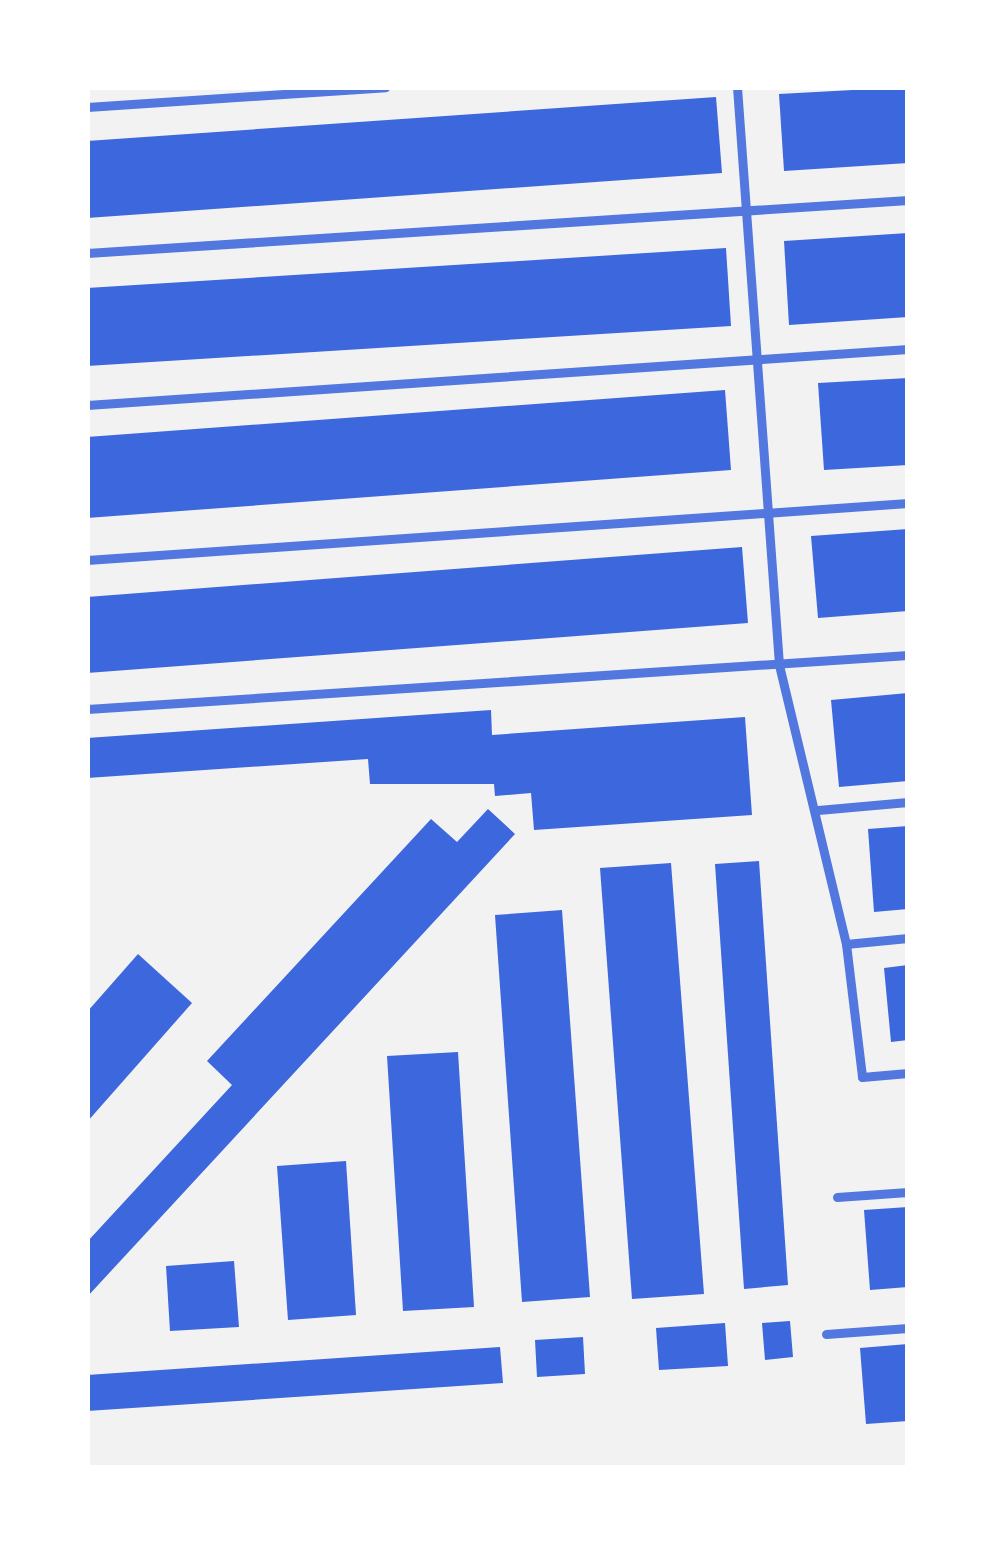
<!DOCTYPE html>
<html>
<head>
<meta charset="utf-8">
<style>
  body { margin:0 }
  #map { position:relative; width:995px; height:1555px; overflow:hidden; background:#f2f2f2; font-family:Arial,sans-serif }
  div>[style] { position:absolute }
  .building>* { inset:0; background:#3d67dc }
  .service>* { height:9px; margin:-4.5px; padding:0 4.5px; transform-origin:4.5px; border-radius:4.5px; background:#5277de }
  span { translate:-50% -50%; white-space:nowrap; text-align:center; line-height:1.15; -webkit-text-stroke:12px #fff; paint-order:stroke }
  .frame { position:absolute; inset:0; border:90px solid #fff; pointer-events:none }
</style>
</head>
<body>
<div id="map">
  <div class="building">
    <i style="clip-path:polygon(908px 87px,908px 163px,784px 171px,779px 94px)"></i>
    <i style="clip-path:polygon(716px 97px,722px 173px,87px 218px,87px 141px)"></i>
    <i style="clip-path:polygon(908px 233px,908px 317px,789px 325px,784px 241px)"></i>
    <i style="clip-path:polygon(726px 248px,731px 326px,87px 366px,87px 288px)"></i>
    <i style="clip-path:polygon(908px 378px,908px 465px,824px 470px,818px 383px)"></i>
    <i style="clip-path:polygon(725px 390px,731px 470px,87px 518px,87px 437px)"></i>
    <i style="clip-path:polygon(908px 529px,908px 611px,818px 618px,811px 536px)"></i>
    <i style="clip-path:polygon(742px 547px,748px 623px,87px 673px,87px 597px)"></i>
    <i style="clip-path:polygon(908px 693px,908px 781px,839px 787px,831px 700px)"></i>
    <i style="clip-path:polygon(491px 710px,492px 735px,745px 717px,752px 815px,534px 830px,531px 793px,495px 796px,494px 784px,370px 784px,368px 759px,87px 778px,87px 738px)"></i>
    <i style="clip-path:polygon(488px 809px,515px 834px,87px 1297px,87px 1242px,232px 1085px,207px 1061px,431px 819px,457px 842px)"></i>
    <i style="clip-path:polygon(908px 826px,908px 909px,874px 912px,868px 829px)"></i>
    <i style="clip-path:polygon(759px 861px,788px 1285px,744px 1289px,715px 864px)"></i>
    <i style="clip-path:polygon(671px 863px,704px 1294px,632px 1299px,600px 868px)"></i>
    <i style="clip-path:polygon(562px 910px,590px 1297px,522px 1302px,495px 915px)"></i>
    <i style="clip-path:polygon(138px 954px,192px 1003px,87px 1122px,87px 1012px)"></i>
    <i style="clip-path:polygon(908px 965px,908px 1040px,891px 1042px,884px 968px)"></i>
    <i style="clip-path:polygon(458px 1052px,474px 1307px,403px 1311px,387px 1056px)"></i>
    <i style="clip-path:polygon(346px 1161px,356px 1315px,288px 1320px,277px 1166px)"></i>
    <i style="clip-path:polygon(908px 1207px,908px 1287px,870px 1290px,864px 1210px)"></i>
    <i style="clip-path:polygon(234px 1261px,239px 1327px,170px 1331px,166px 1266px)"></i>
    <i style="clip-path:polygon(790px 1321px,793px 1357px,765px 1360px,762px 1323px)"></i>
    <i style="clip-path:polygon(725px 1323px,728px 1366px,659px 1370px,656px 1328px)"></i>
    <i style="clip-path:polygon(583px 1337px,585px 1374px,537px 1377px,535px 1340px)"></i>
    <i style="clip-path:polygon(908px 1344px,908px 1421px,866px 1424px,860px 1348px)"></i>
    <i style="clip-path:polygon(500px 1347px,503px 1383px,87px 1411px,87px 1375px)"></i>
  </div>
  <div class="service">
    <i style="left:737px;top:87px;width:580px;rotate:85.84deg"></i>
    <i style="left:779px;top:665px;width:287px;rotate:76.5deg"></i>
    <i style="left:846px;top:944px;width:134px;rotate:83.1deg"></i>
    <i style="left:862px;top:1077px;width:46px;rotate:-5deg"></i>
    <i style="left:87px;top:107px;width:299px;rotate:-3.8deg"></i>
    <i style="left:87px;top:253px;width:823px;rotate:-3.69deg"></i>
    <i style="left:87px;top:405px;width:823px;rotate:-3.9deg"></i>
    <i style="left:87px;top:560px;width:823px;rotate:-3.97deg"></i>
    <i style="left:87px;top:709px;width:823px;rotate:-3.76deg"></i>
    <i style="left:818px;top:810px;width:90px;rotate:-5.1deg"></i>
    <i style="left:846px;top:944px;width:62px;rotate:-5.5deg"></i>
    <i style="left:837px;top:1197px;width:71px;rotate:-4deg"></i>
    <i style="left:826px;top:1334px;width:82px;rotate:-4.2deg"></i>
  </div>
  <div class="frame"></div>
</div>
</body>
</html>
